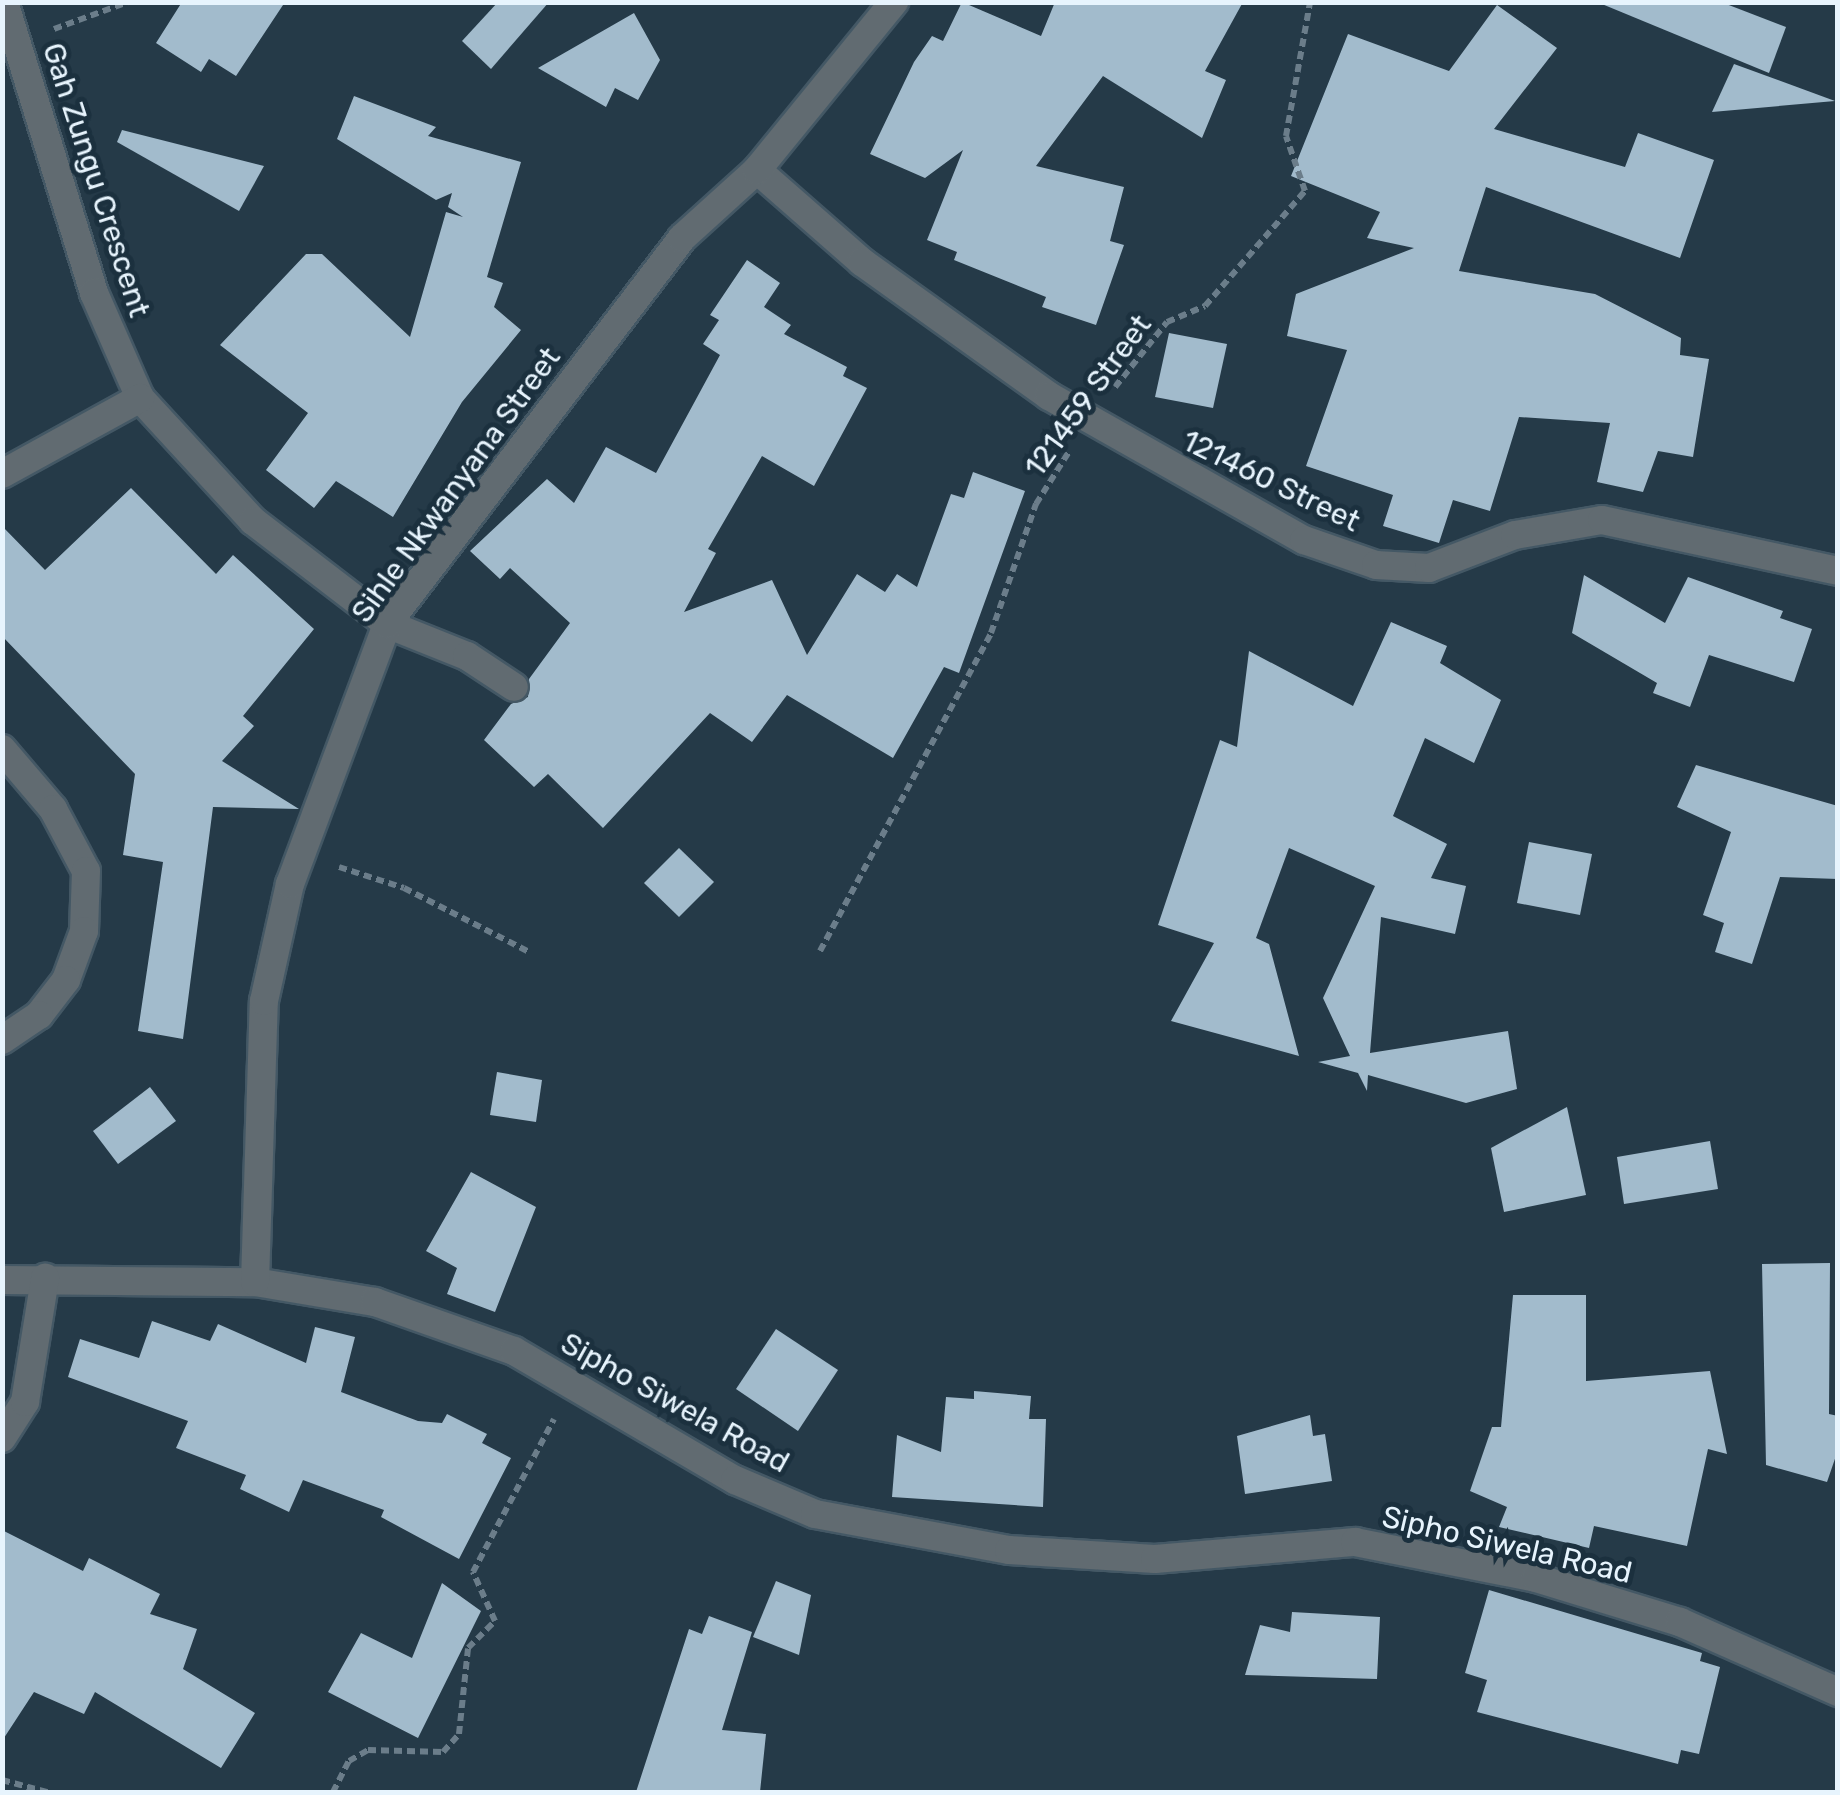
<!DOCTYPE html>
<html>
<head>
<meta charset="utf-8">
<style>
  body { margin:0 }
  #map { position:relative; width:1840px; height:1795px; overflow:hidden; background:#253a48; font-family:Rubik,sans-serif }
  div>[style] { position:absolute }
  .building>* { inset:0; background:#a2bbcc }
  .path>* { height:6px; margin-top:-3px; transform-origin:0; background:repeating-linear-gradient(90deg,#6b7d8a 0 8px,transparent 0 13px) }
  .roads { filter:drop-shadow(2px 0 #445865) drop-shadow(-2px 0 #445865) drop-shadow(0 2px #445865) drop-shadow(0 -2px #445865) }
  .minor>* { height:28px; margin:-14px; padding:0 14px; transform-origin:14px; border-radius:14px; background:#616b71 }
  span { translate:-50% -50%; white-space:nowrap; text-align:center; line-height:1.15; -webkit-text-stroke:10px #1b303e; paint-order:stroke }
  .street-label { font-size:30px; color:#e7f4fd }
  .frame { position:absolute; inset:0; border:5px solid #e7f4fd; pointer-events:none }
</style>
</head>
<body>
<div id="map">
  <div class="building">
    <i style="clip-path:polygon(182px 2px,285px 2px,236px 76px,209px 59px,201px 72px,156px 43px)"></i>
    <i style="clip-path:polygon(498px 2px,549px 2px,491px 69px,462px 41px)"></i>
    <i style="clip-path:polygon(962px 2px,1041px 36px,1055px 2px,1243px 2px,1205px 71px,1226px 80px,1202px 138px,1103px 76px,1036px 166px,1124px 187px,1110px 241px,1124px 245px,1096px 325px,1042px 307px,1046px 297px,954px 260px,957px 252px,927px 240px,963px 150px,925px 178px,870px 154px,914px 62px,932px 36px,943px 41px)"></i>
    <i style="clip-path:polygon(1597px 2px,1721px 2px,1786px 27px,1769px 73px)"></i>
    <i style="clip-path:polygon(1497px 5px,1557px 48px,1494px 129px,1625px 167px,1638px 133px,1714px 160px,1680px 258px,1486px 187px,1459px 271px,1595px 294px,1681px 338px,1680px 355px,1709px 359px,1693px 457px,1658px 451px,1643px 492px,1597px 482px,1610px 423px,1519px 417px,1490px 511px,1453px 500px,1439px 543px,1383px 526px,1393px 495px,1306px 466px,1347px 350px,1287px 336px,1296px 294px,1414px 248px,1367px 238px,1380px 212px,1291px 176px,1348px 34px,1449px 71px)"></i>
    <i style="clip-path:polygon(634px 13px,660px 60px,638px 100px,615px 88px,606px 107px,538px 68px)"></i>
    <i style="clip-path:polygon(1734px 64px,1835px 101px,1712px 112px)"></i>
    <i style="clip-path:polygon(354px 96px,436px 127px,428px 136px,521px 162px,487px 277px,503px 283px,494px 307px,521px 330px,462px 402px,393px 517px,336px 481px,314px 508px,266px 470px,308px 413px,220px 345px,306px 254px,322px 254px,410px 337px,446px 212px,463px 217px,448px 207px,452px 193px,436px 200px,337px 139px)"></i>
    <i style="clip-path:polygon(122px 130px,264px 166px,239px 211px,117px 142px)"></i>
    <i style="clip-path:polygon(747px 260px,780px 283px,764px 307px,791px 325px,784px 334px,847px 367px,843px 376px,867px 388px,814px 486px,762px 456px,708px 549px,716px 553px,684px 612px,772px 580px,807px 655px,857px 574px,885px 592px,897px 574px,917px 587px,951px 494px,964px 498px,973px 472px,1025px 491px,959px 673px,944px 667px,893px 758px,787px 695px,752px 742px,710px 713px,603px 828px,548px 774px,534px 787px,484px 740px,511px 704px,528px 697px,529px 679px,570px 623px,510px 568px,500px 579px,470px 551px,547px 479px,574px 503px,606px 447px,656px 473px,720px 355px,703px 344px,719px 320px,710px 315px)"></i>
    <i style="clip-path:polygon(1169px 333px,1227px 344px,1213px 408px,1155px 397px)"></i>
    <i style="clip-path:polygon(131px 488px,216px 574px,233px 555px,314px 629px,243px 716px,254px 726px,222px 761px,299px 809px,213px 807px,183px 1039px,138px 1031px,163px 862px,123px 855px,135px 774px,2px 636px,2px 526px,45px 570px)"></i>
    <i style="clip-path:polygon(1584px 575px,1665px 623px,1688px 577px,1783px 611px,1780px 618px,1812px 629px,1794px 682px,1709px 655px,1690px 707px,1653px 693px,1657px 683px,1572px 633px)"></i>
    <i style="clip-path:polygon(1391px 622px,1447px 646px,1440px 663px,1501px 700px,1474px 763px,1425px 738px,1393px 816px,1447px 844px,1431px 878px,1466px 886px,1455px 934px,1381px 917px,1370px 1053px,1508px 1031px,1517px 1089px,1466px 1103px,1368px 1075px,1367px 1091px,1358px 1073px,1318px 1062px,1350px 1056px,1323px 998px,1375px 886px,1289px 848px,1256px 938px,1269px 944px,1299px 1056px,1171px 1021px,1214px 943px,1158px 925px,1220px 740px,1237px 747px,1249px 651px,1353px 706px)"></i>
    <i style="clip-path:polygon(1696px 765px,1838px 806px,1838px 879px,1780px 877px,1752px 964px,1715px 952px,1724px 923px,1703px 915px,1731px 832px,1677px 807px)"></i>
    <i style="clip-path:polygon(1529px 842px,1592px 854px,1580px 915px,1517px 903px)"></i>
    <i style="clip-path:polygon(679px 848px,714px 882px,679px 917px,644px 883px)"></i>
    <i style="clip-path:polygon(497px 1072px,542px 1080px,536px 1122px,490px 1115px)"></i>
    <i style="clip-path:polygon(150px 1087px,176px 1121px,118px 1164px,93px 1131px)"></i>
    <i style="clip-path:polygon(1567px 1107px,1586px 1195px,1504px 1212px,1491px 1148px)"></i>
    <i style="clip-path:polygon(1710px 1141px,1718px 1189px,1624px 1204px,1617px 1157px)"></i>
    <i style="clip-path:polygon(471px 1172px,536px 1207px,495px 1312px,447px 1294px,457px 1268px,426px 1251px)"></i>
    <i style="clip-path:polygon(1830px 1263px,1829px 1414px,1838px 1416px,1838px 1450px,1827px 1482px,1766px 1465px,1762px 1264px)"></i>
    <i style="clip-path:polygon(1513px 1295px,1586px 1295px,1586px 1381px,1710px 1371px,1727px 1454px,1708px 1449px,1687px 1546px,1594px 1526px,1589px 1548px,1499px 1527px,1507px 1507px,1470px 1491px,1492px 1427px,1501px 1427px)"></i>
    <i style="clip-path:polygon(152px 1321px,210px 1341px,218px 1324px,306px 1363px,315px 1327px,355px 1337px,341px 1392px,418px 1421px,442px 1423px,447px 1414px,487px 1434px,482px 1443px,511px 1458px,459px 1559px,381px 1517px,384px 1510px,303px 1480px,289px 1512px,240px 1489px,246px 1475px,176px 1448px,188px 1421px,68px 1377px,80px 1339px,139px 1358px)"></i>
    <i style="clip-path:polygon(776px 1329px,838px 1370px,798px 1431px,736px 1389px)"></i>
    <i style="clip-path:polygon(974px 1391px,1031px 1396px,1029px 1419px,1046px 1419px,1043px 1507px,892px 1497px,897px 1435px,941px 1452px,946px 1397px,974px 1399px)"></i>
    <i style="clip-path:polygon(1310px 1415px,1313px 1436px,1325px 1434px,1332px 1481px,1245px 1494px,1237px 1436px)"></i>
    <i style="clip-path:polygon(2px 1530px,83px 1571px,89px 1558px,160px 1594px,150px 1614px,197px 1629px,183px 1669px,255px 1713px,221px 1768px,95px 1692px,84px 1714px,34px 1692px,2px 1741px)"></i>
    <i style="clip-path:polygon(776px 1581px,811px 1595px,799px 1655px,753px 1637px)"></i>
    <i style="clip-path:polygon(442px 1583px,481px 1611px,418px 1738px,328px 1692px,361px 1633px,412px 1658px)"></i>
    <i style="clip-path:polygon(1489px 1590px,1702px 1653px,1700px 1661px,1720px 1667px,1699px 1754px,1681px 1750px,1678px 1764px,1477px 1712px,1487px 1680px,1465px 1673px)"></i>
    <i style="clip-path:polygon(1292px 1612px,1380px 1617px,1377px 1679px,1245px 1675px,1260px 1625px,1290px 1632px)"></i>
    <i style="clip-path:polygon(709px 1616px,752px 1632px,722px 1730px,766px 1734px,760px 1792px,636px 1792px,689px 1629px,702px 1634px)"></i>
  </div>
  <div class="path">
    <i style="left:54px;top:29px;width:79px;rotate:-20deg"></i>
    <i style="left:1115px;top:387px;width:83px;rotate:-51.3deg"></i>
    <i style="left:1167px;top:322px;width:41px;rotate:-22.8deg"></i>
    <i style="left:1205px;top:306px;width:152px;rotate:-49deg"></i>
    <i style="left:1305px;top:191px;width:58px;rotate:-109.1deg"></i>
    <i style="left:1286px;top:136px;width:136px;rotate:-79.8deg"></i>
    <i style="left:339px;top:867px;width:68px;rotate:17.9deg"></i>
    <i style="left:404px;top:888px;width:140px;rotate:27.1deg"></i>
    <i style="left:820px;top:951px;width:361px;rotate:-61.7deg"></i>
    <i style="left:991px;top:633px;width:137px;rotate:-70.8deg"></i>
    <i style="left:1036px;top:504px;width:64px;rotate:-57.8deg"></i>
    <i style="left:2px;top:1780px;width:47px;rotate:14.9deg"></i>
    <i style="left:333px;top:1792px;width:35px;rotate:-63deg"></i>
    <i style="left:349px;top:1761px;width:22px;rotate:-30deg"></i>
    <i style="left:368px;top:1750px;width:75px;rotate:1.5deg"></i>
    <i style="left:443px;top:1752px;width:24px;rotate:-48deg"></i>
    <i style="left:459px;top:1734px;width:86px;rotate:-84deg"></i>
    <i style="left:468px;top:1648px;width:38px;rotate:-45deg"></i>
    <i style="left:495px;top:1621px;width:54px;rotate:-114.2deg"></i>
    <i style="left:473px;top:1572px;width:173px;rotate:-62.1deg"></i>
  </div>
  <div class="roads">
    <div class="minor">
      <i style="left:4px;top:2px;width:305px;rotate:72.8deg"></i>
      <i style="left:94px;top:293px;width:115px;rotate:66.3deg"></i>
      <i style="left:140px;top:398px;width:167px;rotate:47.4deg"></i>
      <i style="left:253px;top:521px;width:169px;rotate:37.5deg"></i>
      <i style="left:387px;top:624px;width:86px;rotate:21.8deg"></i>
      <i style="left:467px;top:656px;width:56px;rotate:33.4deg"></i>
      <i style="left:757px;top:170px;width:140px;rotate:41.2deg"></i>
      <i style="left:862px;top:262px;width:230px;rotate:35.6deg"></i>
      <i style="left:1049px;top:396px;width:293px;rotate:29.5deg"></i>
      <i style="left:1304px;top:540px;width:76px;rotate:19.1deg"></i>
      <i style="left:1376px;top:565px;width:53px;rotate:3.2deg"></i>
      <i style="left:1429px;top:568px;width:92px;rotate:-21deg"></i>
      <i style="left:1515px;top:535px;width:88px;rotate:-9.8deg"></i>
      <i style="left:1602px;top:520px;width:241px;rotate:12.2deg"></i>
      <i style="left:2px;top:474px;width:158px;rotate:-28.8deg"></i>
      <i style="left:2px;top:749px;width:79px;rotate:49.6deg"></i>
      <i style="left:53px;top:809px;width:70px;rotate:62deg"></i>
      <i style="left:86px;top:871px;width:60px;rotate:91.9deg"></i>
      <i style="left:84px;top:931px;width:52px;rotate:110.2deg"></i>
      <i style="left:66px;top:980px;width:44px;rotate:127.6deg"></i>
      <i style="left:39px;top:1015px;width:45px;rotate:146deg"></i>
      <i style="left:2px;top:1280px;width:253px;rotate:0.5deg"></i>
      <i style="left:255px;top:1282px;width:122px;rotate:9.5deg"></i>
      <i style="left:375px;top:1302px;width:147px;rotate:19.4deg"></i>
      <i style="left:514px;top:1351px;width:256px;rotate:30.3deg"></i>
      <i style="left:735px;top:1480px;width:87px;rotate:23deg"></i>
      <i style="left:815px;top:1514px;width:197px;rotate:10.5deg"></i>
      <i style="left:1009px;top:1550px;width:146px;rotate:3.5deg"></i>
      <i style="left:1155px;top:1559px;width:201px;rotate:-4.9deg"></i>
      <i style="left:1355px;top:1542px;width:185px;rotate:11.2deg"></i>
      <i style="left:1536px;top:1578px;width:151px;rotate:17deg"></i>
      <i style="left:1680px;top:1622px;width:173px;rotate:23.9deg"></i>
      <i style="left:255px;top:1282px;width:281px;rotate:-88.2deg"></i>
      <i style="left:264px;top:1001px;width:120px;rotate:-77.5deg"></i>
      <i style="left:290px;top:884px;width:278px;rotate:-69.5deg"></i>
      <i style="left:387px;top:624px;width:486px;rotate:-52.6deg"></i>
      <i style="left:682px;top:238px;width:101px;rotate:-42.2deg"></i>
      <i style="left:757px;top:170px;width:217px;rotate:-50.8deg"></i>
      <i style="left:2px;top:1438px;width:43px;rotate:-57.4deg"></i>
      <i style="left:25px;top:1402px;width:126px;rotate:-80.8deg"></i>
    </div>
  </div>
  <div class="street-label">
    <span style="left:96px;top:180px;rotate:72deg">Gah Zungu Crescent</span>
    <span style="left:1088px;top:396px;rotate:-54deg">121459 Street</span>
    <span style="left:1271px;top:481px;rotate:26deg">121460 Street</span>
    <span style="left:456px;top:485px;rotate:-54deg">Sihle Nkwanyana Street</span>
    <span style="left:675px;top:1403px;rotate:29deg">Sipho Siwela Road</span>
    <span style="left:1507px;top:1545px;rotate:13deg">Sipho Siwela Road</span>
  </div>
  <div class="frame"></div>
</div>
</body>
</html>
